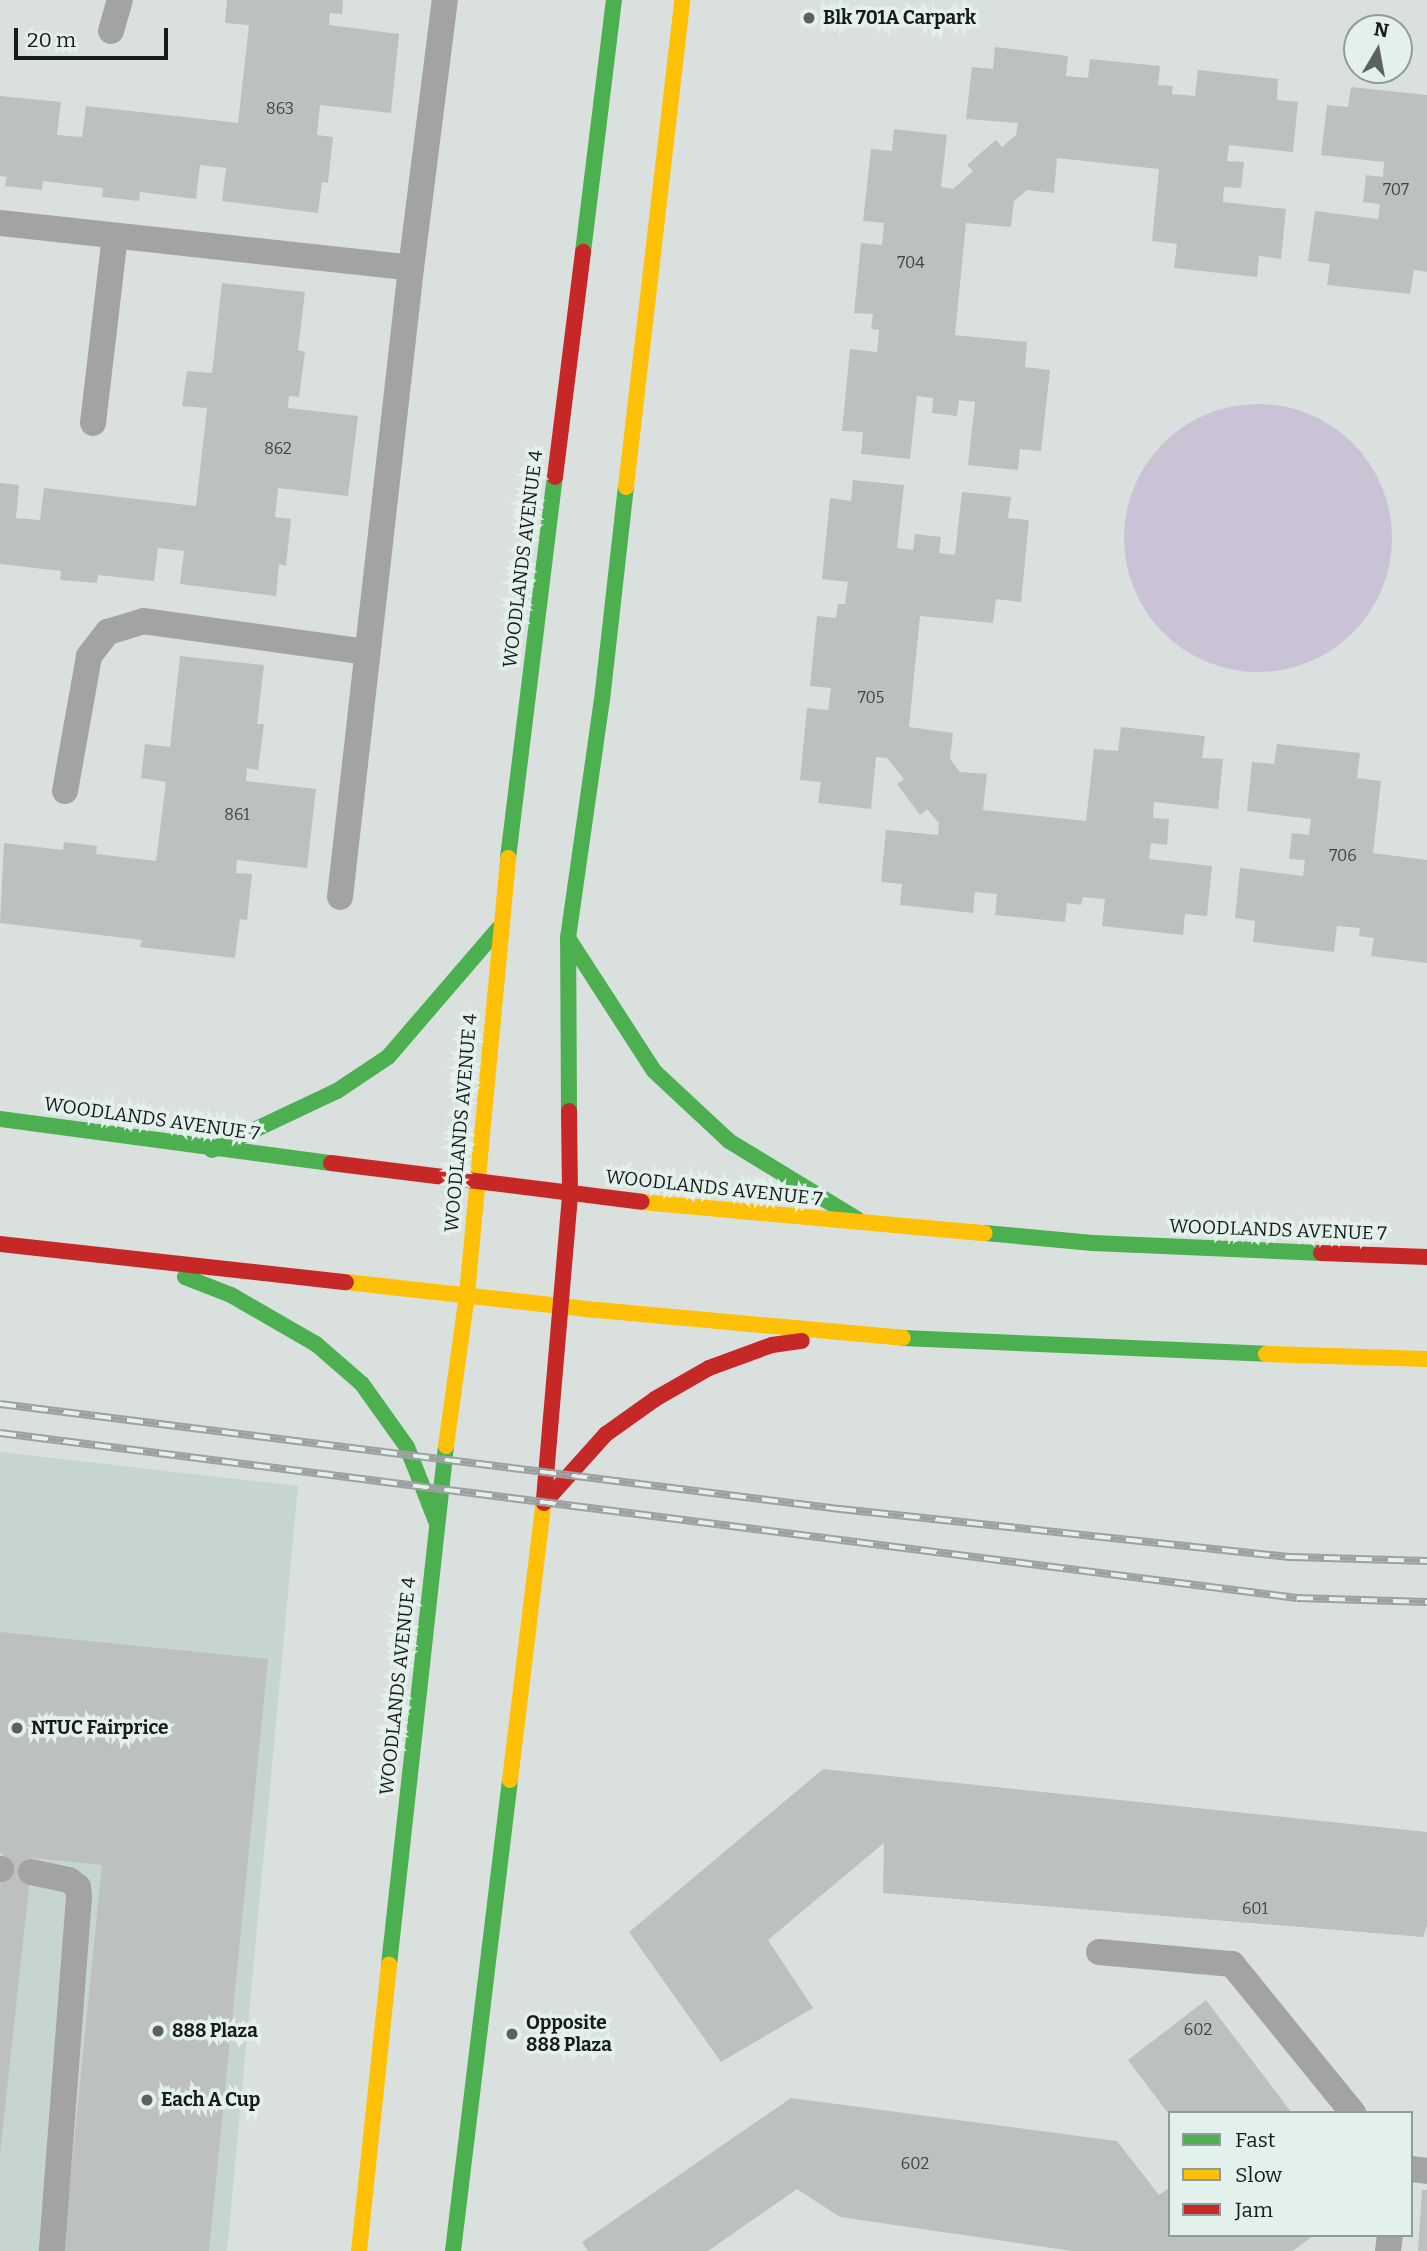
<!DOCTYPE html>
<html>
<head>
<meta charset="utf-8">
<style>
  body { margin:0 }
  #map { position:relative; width:1427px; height:2251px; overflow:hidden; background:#dae0dd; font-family:Bitter,serif }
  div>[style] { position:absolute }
  .built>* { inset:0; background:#c7d5cf }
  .green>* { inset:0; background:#cac3d5 }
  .round { border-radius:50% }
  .building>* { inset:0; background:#bcc1bf }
  .lane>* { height:26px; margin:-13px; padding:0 13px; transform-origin:13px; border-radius:13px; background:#a3a3a6 }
  .fast>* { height:16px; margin:-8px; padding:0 8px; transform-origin:8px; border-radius:8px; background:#4caf50 }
  .slow>* { height:16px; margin:-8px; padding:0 8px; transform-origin:8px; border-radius:8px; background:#ffc107 }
  .jam>* { height:16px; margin:-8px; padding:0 8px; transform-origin:8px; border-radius:8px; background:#c62828 }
  .rail>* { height:8px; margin-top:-4px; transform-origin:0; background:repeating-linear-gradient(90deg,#e3f1ec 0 16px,#9ea1a2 0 32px); box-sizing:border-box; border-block:2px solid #9ea1a2 }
  .dots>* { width:19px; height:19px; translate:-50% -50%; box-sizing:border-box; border:4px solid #e3f1ec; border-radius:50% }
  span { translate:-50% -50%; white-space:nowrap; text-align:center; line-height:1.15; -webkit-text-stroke:7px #e3f1ec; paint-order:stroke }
  .number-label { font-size:16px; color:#404543 }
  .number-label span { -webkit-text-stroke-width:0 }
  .poi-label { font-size:19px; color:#171c1a; font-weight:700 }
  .left { translate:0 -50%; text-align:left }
  .street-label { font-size:19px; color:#171c1a }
  .legend { position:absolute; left:1168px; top:2111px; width:245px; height:126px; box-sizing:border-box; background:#e3f1ec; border:2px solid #919c98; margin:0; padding:9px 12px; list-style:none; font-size:21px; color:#171c1a }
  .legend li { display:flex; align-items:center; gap:14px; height:35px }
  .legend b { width:35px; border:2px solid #919c98 }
  .north { position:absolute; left:1343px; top:14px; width:70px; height:70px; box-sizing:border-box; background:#e3f1ec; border:2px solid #919c98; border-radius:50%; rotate:10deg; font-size:19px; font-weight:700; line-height:28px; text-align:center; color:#171c1a }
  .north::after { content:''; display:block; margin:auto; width:24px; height:32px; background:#5b615e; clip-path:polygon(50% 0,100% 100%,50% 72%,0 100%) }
  .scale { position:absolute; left:14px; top:28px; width:154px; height:32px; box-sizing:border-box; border:4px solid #171c1a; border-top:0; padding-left:9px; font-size:21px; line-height:24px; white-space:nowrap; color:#171c1a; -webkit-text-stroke:5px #e3f1ec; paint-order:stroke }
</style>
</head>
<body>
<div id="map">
  <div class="built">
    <i style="clip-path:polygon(0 1452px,298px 1486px,227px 2251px,0 2251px)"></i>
  </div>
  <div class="green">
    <i class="round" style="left:1124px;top:404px;width:268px;height:268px"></i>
  </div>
  <div class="building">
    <i style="clip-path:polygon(227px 0,343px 0,342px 14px,330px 13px,329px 25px,399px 34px,391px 113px,320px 105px,317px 135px,333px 137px,328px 183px,322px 182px,318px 213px,222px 201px,226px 168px,200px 165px,196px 199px,140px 192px,139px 201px,102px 197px,103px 188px,43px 181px,42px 190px,5px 186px,7px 177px,0 176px,0 96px,61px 102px,57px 135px,82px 137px,86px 106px,238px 123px,249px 25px,225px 23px)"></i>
    <i style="clip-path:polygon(995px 47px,1068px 56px,1066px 76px,1088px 78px,1090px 59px,1160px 66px,1158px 85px,1173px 86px,1172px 94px,1195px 96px,1198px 70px,1278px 79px,1277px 100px,1298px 102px,1293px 152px,1229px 145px,1227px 161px,1244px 162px,1241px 188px,1224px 187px,1223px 202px,1286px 209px,1281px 259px,1259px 256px,1257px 277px,1174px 268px,1177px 244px,1152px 241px,1159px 169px,1057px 158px,1054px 193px,1027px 190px,1014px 201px,1011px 227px,966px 223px,955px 335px,1027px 342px,1025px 367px,1050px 370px,1041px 451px,1020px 449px,1018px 470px,968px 465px,975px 402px,959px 400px,957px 416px,932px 413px,933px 398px,917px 396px,910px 459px,861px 454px,863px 432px,842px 431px,850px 349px,877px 352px,879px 330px,871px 329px,873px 314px,854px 313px,861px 243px,882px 245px,884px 223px,863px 221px,871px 149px,892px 151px,894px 129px,947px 135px,941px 187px,953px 189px,973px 171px,967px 165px,996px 140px,1002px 147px,1016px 135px,1018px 123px,966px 119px,972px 67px,993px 69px)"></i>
    <i style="clip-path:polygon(1351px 87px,1427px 95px,1427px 272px,1414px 270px,1410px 294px,1327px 285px,1330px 264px,1308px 261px,1315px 211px,1378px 219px,1380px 204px,1363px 202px,1366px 175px,1383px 177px,1384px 162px,1321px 155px,1327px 105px,1348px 107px)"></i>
    <i style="clip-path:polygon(222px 283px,305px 292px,298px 350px,305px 352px,299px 397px,289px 396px,288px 408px,358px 416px,348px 496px,278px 488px,275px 517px,291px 519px,286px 566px,279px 564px,276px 596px,180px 584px,184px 551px,158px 548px,154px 581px,98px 575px,97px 583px,60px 580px,61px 571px,0 564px,0 483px,19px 485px,16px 518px,40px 520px,44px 488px,196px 506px,207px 408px,182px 406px,187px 371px,212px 373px)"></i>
    <i style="clip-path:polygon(853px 480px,904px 485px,897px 548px,913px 550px,915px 534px,941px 537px,939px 553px,955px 555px,962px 492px,1011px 497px,1008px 518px,1029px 520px,1021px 602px,996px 599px,993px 623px,920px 616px,909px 727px,953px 733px,950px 759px,960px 772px,987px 774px,983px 810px,1086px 821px,1094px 749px,1118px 751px,1121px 727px,1205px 736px,1202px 758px,1223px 759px,1218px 809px,1154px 802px,1153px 818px,1169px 819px,1167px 845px,1151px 843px,1149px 859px,1212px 866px,1207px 916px,1185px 914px,1183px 935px,1102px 926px,1105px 899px,1083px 897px,1081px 905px,1067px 903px,1065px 922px,995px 915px,997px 894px,975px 892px,973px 913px,900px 905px,902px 884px,881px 882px,886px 830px,938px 835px,939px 823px,927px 809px,920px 815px,897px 784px,904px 779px,887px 758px,876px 757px,871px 809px,818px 803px,821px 782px,800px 780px,807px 708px,828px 710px,831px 688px,810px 686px,817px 616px,836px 618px,838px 604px,845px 604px,848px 582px,822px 579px,830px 498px,851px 501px)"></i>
    <i style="clip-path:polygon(180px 656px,264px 665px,257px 724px,264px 724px,258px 770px,247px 768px,246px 781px,316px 789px,307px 868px,237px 860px,236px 873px,252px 874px,247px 920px,240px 919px,235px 958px,140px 947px,142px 940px,0 923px,4px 843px,63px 850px,64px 842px,97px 846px,96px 854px,156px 861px,166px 782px,141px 778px,145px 744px,170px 747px)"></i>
    <i style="clip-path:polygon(1277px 744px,1360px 753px,1357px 778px,1381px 781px,1373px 853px,1427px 860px,1427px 963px,1371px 956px,1374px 938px,1359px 936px,1360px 928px,1337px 926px,1334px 952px,1253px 942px,1255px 921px,1235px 918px,1240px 868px,1303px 876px,1305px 860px,1289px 859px,1292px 833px,1309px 835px,1311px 819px,1247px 811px,1252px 762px,1274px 764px)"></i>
    <i style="clip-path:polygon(0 1632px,268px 1659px,209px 2251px,63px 2251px,102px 1865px,32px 1858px,0 2155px,0 1886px,3px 1853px,0 1853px)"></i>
    <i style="clip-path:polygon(823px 1769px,1427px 1832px,1427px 1925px,1423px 1937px,883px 1893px,884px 1843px,768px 1940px,813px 2008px,721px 2062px,629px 1932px)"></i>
    <i style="clip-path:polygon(1206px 2000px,1292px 2113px,1168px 2113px,1128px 2060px)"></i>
    <i style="clip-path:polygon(791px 2098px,1117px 2141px,1159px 2195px,1170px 2187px,1170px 2235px,1314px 2235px,1293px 2251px,1072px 2251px,840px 2217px,797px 2189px,708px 2251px,588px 2251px,582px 2242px)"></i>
    <i style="clip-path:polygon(1422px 2190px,1427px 2190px,1427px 2251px,1418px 2251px)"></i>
  </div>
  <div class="lane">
    <i style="left:111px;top:31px;width:32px;rotate:-74deg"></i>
    <i style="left:0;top:223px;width:413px;rotate:6.2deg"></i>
    <i style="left:93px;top:423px;width:187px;rotate:-83.3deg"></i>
    <i style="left:65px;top:791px;width:137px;rotate:-79.9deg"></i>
    <i style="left:89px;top:656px;width:31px;rotate:-52deg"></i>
    <i style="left:108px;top:632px;width:37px;rotate:-17deg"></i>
    <i style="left:143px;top:621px;width:225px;rotate:7.9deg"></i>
    <i style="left:340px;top:897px;width:633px;rotate:-83.56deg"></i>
    <i style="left:411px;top:268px;width:270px;rotate:-82.8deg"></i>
    <i style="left:0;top:1869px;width:1px"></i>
    <i style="left:31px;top:1872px;width:39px;rotate:12deg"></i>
    <i style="left:69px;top:1880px;width:11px;rotate:38deg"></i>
    <i style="left:78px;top:1887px;width:10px;rotate:84deg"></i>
    <i style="left:79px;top:1897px;width:355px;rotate:94.4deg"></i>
    <i style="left:1099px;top:1952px;width:134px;rotate:5.2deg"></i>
    <i style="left:1232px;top:1964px;width:192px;rotate:50.9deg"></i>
    <i style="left:1411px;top:2169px;width:16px;rotate:7deg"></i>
    <i style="left:1388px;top:2251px;width:16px;rotate:-83deg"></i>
  </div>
  <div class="fast">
    <i style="left:583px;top:252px;width:254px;rotate:-83deg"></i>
    <i style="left:508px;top:858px;width:384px;rotate:-83deg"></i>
    <i style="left:568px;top:938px;width:158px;rotate:57.1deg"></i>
    <i style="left:654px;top:1071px;width:103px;rotate:43deg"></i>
    <i style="left:729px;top:1141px;width:150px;rotate:31.4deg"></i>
    <i style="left:569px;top:1111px;width:173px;rotate:-90.3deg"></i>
    <i style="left:568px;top:938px;width:240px;rotate:-81.9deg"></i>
    <i style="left:602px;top:700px;width:214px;rotate:-83.6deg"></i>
    <i style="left:0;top:1119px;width:334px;rotate:7.6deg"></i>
    <i style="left:212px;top:1150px;width:138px;rotate:-25.3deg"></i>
    <i style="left:337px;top:1091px;width:61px;rotate:-33.7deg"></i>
    <i style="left:388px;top:1057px;width:170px;rotate:-49.3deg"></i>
    <i style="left:985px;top:1233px;width:108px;rotate:5.3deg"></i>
    <i style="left:1093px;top:1243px;width:228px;rotate:2.5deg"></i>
    <i style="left:185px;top:1277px;width:49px;rotate:21.4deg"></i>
    <i style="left:231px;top:1295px;width:98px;rotate:30deg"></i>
    <i style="left:316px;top:1344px;width:61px;rotate:41deg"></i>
    <i style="left:362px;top:1384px;width:77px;rotate:54.5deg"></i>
    <i style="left:407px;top:1447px;width:79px;rotate:68.6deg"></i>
    <i style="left:903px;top:1338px;width:363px;rotate:2.5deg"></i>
    <i style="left:389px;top:1965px;width:522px;rotate:-83.73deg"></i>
    <i style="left:453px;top:2251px;width:474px;rotate:-83.1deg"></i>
  </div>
  <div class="slow">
    <i style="left:626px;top:487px;width:490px;rotate:-83.4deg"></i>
    <i style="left:642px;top:1202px;width:344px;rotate:5.2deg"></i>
    <i style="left:346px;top:1282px;width:253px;rotate:6.4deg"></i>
    <i style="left:597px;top:1310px;width:307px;rotate:5.2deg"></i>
    <i style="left:1266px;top:1354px;width:161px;rotate:1.8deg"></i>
    <i style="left:446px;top:1446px;width:153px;rotate:-82.1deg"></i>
    <i style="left:467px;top:1294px;width:438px;rotate:-84.6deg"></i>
    <i style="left:510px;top:1780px;width:283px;rotate:-83.1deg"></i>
    <i style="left:359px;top:2251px;width:288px;rotate:-84deg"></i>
  </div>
  <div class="jam">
    <i style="left:555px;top:477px;width:227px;rotate:-82.9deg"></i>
    <i style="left:331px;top:1163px;width:313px;rotate:7.1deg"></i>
    <i style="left:0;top:1244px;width:348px;rotate:6.3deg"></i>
    <i style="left:1321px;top:1253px;width:106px;rotate:2.2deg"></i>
    <i style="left:544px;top:1499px;width:307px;rotate:-85.1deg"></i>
    <i style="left:570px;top:1193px;width:82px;rotate:-90.7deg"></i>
    <i style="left:544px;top:1503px;width:93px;rotate:-48.1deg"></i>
    <i style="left:606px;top:1434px;width:60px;rotate:-35.5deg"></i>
    <i style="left:655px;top:1399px;width:62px;rotate:-29.9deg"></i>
    <i style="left:709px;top:1368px;width:67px;rotate:-20.1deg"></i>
    <i style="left:772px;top:1345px;width:30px;rotate:-8deg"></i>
  </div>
  <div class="rail">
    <i style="left:0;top:1404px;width:847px;rotate:7.13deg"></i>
    <i style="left:840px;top:1509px;width:455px;rotate:6.1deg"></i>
    <i style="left:1292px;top:1557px;width:135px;rotate:1.7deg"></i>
    <i style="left:0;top:1433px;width:1307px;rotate:7.25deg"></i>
    <i style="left:1297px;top:1598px;width:130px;rotate:1.8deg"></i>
  </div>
  <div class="dots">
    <i style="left:809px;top:18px;background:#5b615e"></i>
    <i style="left:17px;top:1728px;background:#5b615e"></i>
    <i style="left:158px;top:2031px;background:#5b615e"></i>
    <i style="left:512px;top:2034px;background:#5b615e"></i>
    <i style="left:147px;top:2100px;background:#5b615e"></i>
  </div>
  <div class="number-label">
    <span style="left:280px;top:109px">863</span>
    <span style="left:1396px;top:190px">707</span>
    <span style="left:911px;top:263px">704</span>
    <span style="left:278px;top:449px">862</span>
    <span style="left:871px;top:698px">705</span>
    <span style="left:237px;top:815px">861</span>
    <span style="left:1343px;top:856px">706</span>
    <span style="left:1255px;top:1909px">601</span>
    <span style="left:1198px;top:2030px">602</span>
    <span style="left:915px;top:2164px">602</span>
  </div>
  <div class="poi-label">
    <span class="left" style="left:823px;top:18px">Blk 701A Carpark</span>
    <span class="left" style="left:31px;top:1728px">NTUC Fairprice</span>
    <span class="left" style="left:526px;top:2034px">Opposite<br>888 Plaza</span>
    <span class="left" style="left:172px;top:2031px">888 Plaza</span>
    <span class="left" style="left:161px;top:2100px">Each A Cup</span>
  </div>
  <div class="street-label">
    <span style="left:523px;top:559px;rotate:-83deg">WOODLANDS AVENUE 4</span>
    <span style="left:152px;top:1119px;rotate:8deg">WOODLANDS AVENUE 7</span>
    <span style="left:461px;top:1123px;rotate:-85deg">WOODLANDS AVENUE 4</span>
    <span style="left:714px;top:1188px;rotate:6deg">WOODLANDS AVENUE 7</span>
    <span style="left:1278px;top:1230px;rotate:2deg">WOODLANDS AVENUE 7</span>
    <span style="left:398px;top:1686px;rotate:-84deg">WOODLANDS AVENUE 4</span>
  </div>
  <ul class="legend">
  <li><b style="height:9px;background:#4caf50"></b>Fast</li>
  <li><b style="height:9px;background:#ffc107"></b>Slow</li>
  <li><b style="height:9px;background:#c62828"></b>Jam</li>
  </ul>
  <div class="north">N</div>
  <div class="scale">20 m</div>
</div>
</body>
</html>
